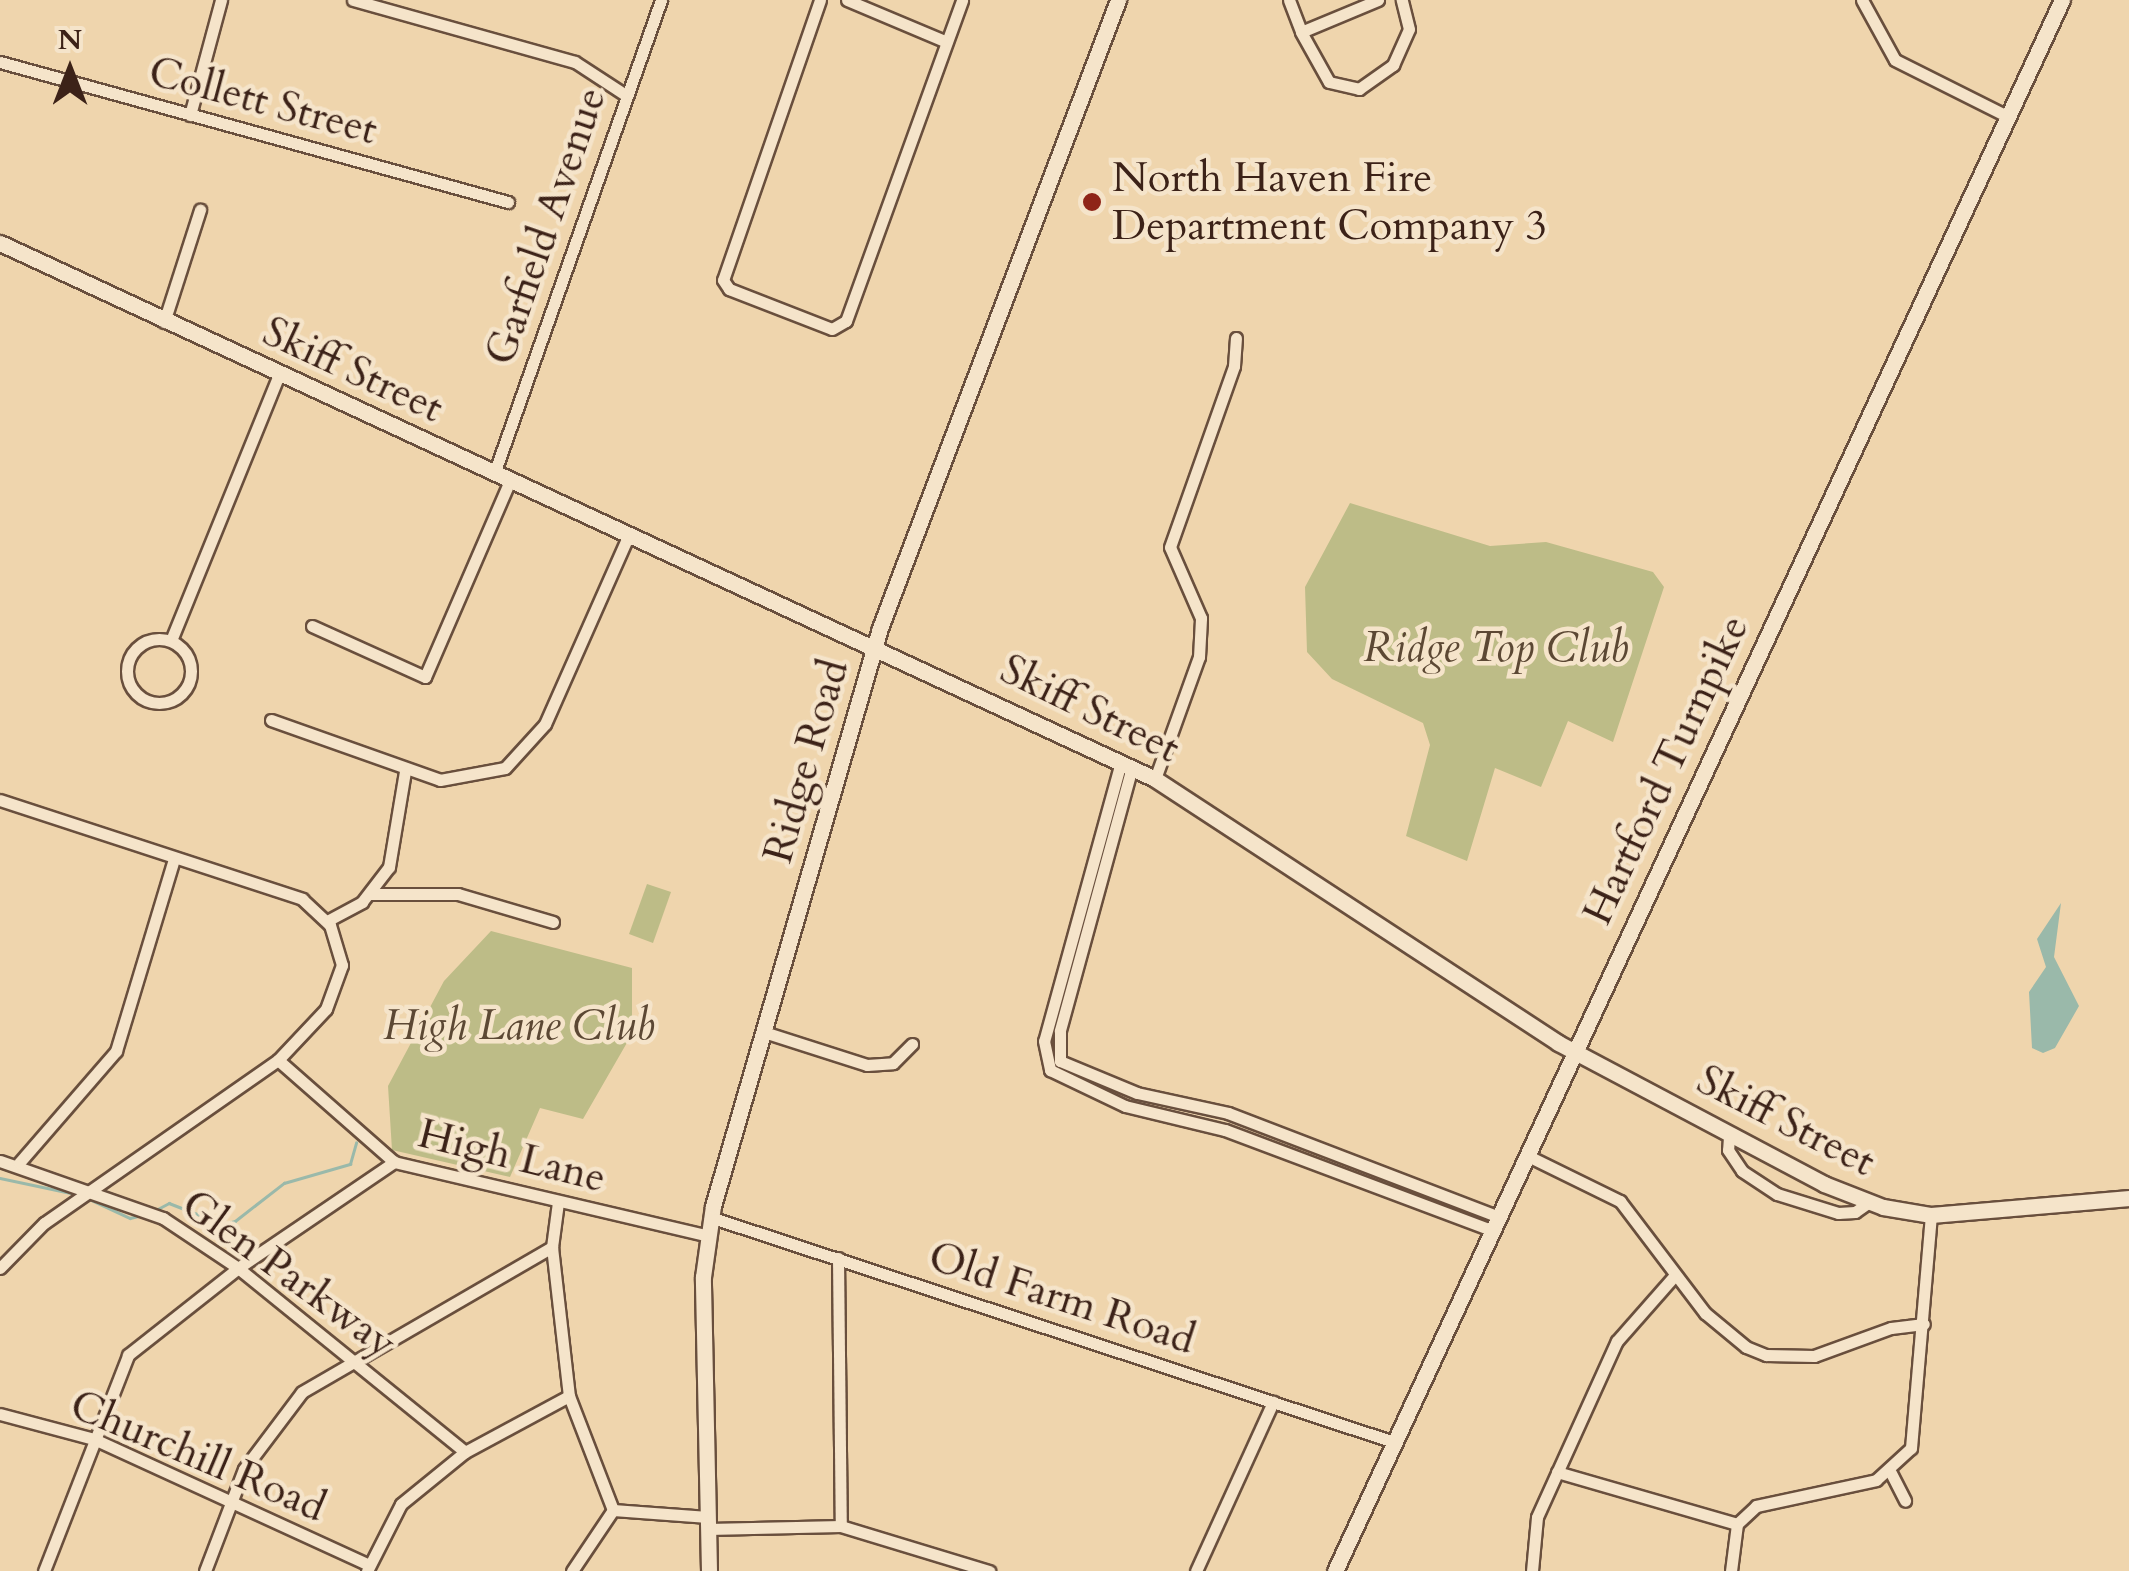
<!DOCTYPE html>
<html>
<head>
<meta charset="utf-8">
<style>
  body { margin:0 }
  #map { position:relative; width:2129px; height:1571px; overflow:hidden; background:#efd5ad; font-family:Cardo,serif }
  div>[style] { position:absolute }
  .green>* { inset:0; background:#bdbc87 }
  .water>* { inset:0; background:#9ab9aa }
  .stream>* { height:2.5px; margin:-1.25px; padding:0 1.25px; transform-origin:1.25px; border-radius:1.25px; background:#9ab9aa }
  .roads { filter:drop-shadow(2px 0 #694f3d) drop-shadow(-2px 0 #694f3d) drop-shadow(0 2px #694f3d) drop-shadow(0 -2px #694f3d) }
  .minor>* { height:11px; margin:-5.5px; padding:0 5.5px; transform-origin:5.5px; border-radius:5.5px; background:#f5e4ca }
  .minor>.ring { margin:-5.5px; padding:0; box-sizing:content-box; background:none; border:11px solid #f5e4ca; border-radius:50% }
  .secondary>* { height:15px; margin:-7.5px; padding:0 7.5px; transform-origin:7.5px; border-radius:7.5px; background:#f5e4ca }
  .dots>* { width:28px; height:28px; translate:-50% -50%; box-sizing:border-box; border:5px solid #f5e4ca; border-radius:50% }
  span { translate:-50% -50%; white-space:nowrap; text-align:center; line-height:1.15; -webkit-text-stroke:9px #f5e4ca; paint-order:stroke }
  .street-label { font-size:42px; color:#3c2218 }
  .poi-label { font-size:42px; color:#3c2218 }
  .left { translate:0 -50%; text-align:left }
  .park-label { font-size:42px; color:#5c4834; font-style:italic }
  .north { position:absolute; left:20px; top:20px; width:100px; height:100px; -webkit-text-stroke:8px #f5e4ca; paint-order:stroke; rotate:0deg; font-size:28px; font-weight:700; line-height:40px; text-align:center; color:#3c2218 }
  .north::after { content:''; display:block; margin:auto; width:35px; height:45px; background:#3c2218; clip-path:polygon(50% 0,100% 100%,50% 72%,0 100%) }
</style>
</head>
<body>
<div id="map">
  <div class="green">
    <i style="clip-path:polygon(1350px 503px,1490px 546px,1546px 542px,1653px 572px,1664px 587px,1613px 742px,1568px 721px,1541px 787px,1495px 768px,1467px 861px,1406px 836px,1430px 745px,1423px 723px,1332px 679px,1307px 652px,1305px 587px)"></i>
    <i style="clip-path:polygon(647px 884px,671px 892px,653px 943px,629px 934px)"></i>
    <i style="clip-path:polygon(491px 931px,632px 968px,632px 1034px,583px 1119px,540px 1108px,510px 1177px,392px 1150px,388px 1086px,444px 981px)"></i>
  </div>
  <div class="water">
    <i style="clip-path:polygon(2061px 903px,2054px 957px,2079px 1006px,2055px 1048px,2043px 1053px,2032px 1048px,2029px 992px,2046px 967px,2037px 939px)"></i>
  </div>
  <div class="stream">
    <i style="left:0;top:1178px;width:78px;rotate:11.9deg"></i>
    <i style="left:89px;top:1199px;width:45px;rotate:24.9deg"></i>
    <i style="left:130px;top:1218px;width:12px;rotate:-14deg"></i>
    <i style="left:154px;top:1211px;width:17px;rotate:-28deg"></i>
    <i style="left:169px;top:1203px;width:58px;rotate:21.3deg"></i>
    <i style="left:223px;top:1224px;width:12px;rotate:-14deg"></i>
    <i style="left:235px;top:1221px;width:62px;rotate:-37.8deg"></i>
    <i style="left:284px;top:1183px;width:69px;rotate:-16.1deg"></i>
    <i style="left:350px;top:1164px;width:22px;rotate:-74deg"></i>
  </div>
  <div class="roads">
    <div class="minor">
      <i style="left:353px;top:0;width:230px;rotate:15.6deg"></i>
      <i style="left:575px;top:62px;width:62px;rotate:33.2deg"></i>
      <i style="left:820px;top:0;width:296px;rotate:109.1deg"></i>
      <i style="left:723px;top:280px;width:11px;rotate:56deg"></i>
      <i style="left:729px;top:289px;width:110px;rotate:21.2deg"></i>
      <i style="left:832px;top:329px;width:16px;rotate:-30deg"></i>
      <i style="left:846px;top:321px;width:341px;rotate:-70.1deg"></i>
      <i style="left:847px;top:0;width:108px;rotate:22.8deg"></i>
      <i style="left:1289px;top:0;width:34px;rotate:69deg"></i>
      <i style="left:1378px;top:0;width:83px;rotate:157.4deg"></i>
      <i style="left:1301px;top:32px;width:57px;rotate:60.8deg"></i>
      <i style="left:1329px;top:82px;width:31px;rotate:13deg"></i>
      <i style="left:1359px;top:89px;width:42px;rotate:-35.2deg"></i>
      <i style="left:1393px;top:65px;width:39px;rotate:-66deg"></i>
      <i style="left:1409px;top:29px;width:30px;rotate:-104deg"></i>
      <i style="left:1862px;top:0;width:68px;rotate:61.2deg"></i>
      <i style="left:1895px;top:60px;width:125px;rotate:26.6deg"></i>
      <i style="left:0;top:62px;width:527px;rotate:15.41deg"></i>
      <i style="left:190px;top:115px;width:119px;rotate:-74.9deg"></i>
      <i style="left:164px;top:322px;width:118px;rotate:-72.2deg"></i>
      <i style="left:494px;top:474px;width:503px;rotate:-70.59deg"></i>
      <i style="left:312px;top:626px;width:124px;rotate:24.3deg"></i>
      <i style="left:425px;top:677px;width:214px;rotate:-66.6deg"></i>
      <i style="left:172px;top:638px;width:285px;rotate:-67.9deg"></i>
      <i class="ring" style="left:127px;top:639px;width:53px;height:53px"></i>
      <i style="left:271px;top:720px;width:179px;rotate:19.5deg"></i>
      <i style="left:440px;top:780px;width:66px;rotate:-10.5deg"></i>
      <i style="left:505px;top:768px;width:59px;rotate:-47.7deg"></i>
      <i style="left:545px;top:724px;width:205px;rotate:-66.1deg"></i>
      <i style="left:1121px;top:762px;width:289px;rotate:105.4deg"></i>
      <i style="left:1044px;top:1041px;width:30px;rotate:78deg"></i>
      <i style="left:1050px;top:1070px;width:83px;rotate:25.6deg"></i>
      <i style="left:1125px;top:1106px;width:103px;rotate:13.5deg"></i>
      <i style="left:1225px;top:1130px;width:284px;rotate:20.6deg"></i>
      <i style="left:1132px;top:767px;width:274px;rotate:105.3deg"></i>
      <i style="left:1060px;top:1031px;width:30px;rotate:90deg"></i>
      <i style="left:1060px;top:1061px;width:83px;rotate:22.6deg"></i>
      <i style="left:1137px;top:1093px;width:93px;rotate:12.4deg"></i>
      <i style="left:1228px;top:1113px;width:288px;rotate:21deg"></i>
      <i style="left:1155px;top:779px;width:130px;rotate:-70.2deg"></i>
      <i style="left:1199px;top:657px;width:39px;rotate:-87deg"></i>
      <i style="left:1201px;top:618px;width:77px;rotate:-113.6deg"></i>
      <i style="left:1170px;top:547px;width:192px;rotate:-70.5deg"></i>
      <i style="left:1234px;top:366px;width:28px;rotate:-86deg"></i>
      <i style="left:0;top:800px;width:318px;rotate:18.1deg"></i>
      <i style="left:302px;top:899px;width:38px;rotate:43deg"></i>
      <i style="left:330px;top:925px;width:42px;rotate:73.3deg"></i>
      <i style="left:342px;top:965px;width:47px;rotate:110deg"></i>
      <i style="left:326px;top:1009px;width:70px;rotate:133.3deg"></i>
      <i style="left:278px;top:1060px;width:285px;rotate:145.1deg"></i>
      <i style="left:44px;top:1223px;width:63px;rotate:134.4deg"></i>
      <i style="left:370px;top:894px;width:88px"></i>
      <i style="left:458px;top:894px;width:99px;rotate:16.4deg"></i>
      <i style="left:327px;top:921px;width:40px;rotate:-28deg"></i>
      <i style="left:362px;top:902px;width:44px;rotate:-52.4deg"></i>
      <i style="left:389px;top:867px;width:97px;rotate:-80.5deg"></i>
      <i style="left:767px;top:1033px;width:105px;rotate:17.7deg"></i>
      <i style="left:867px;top:1065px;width:26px;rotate:-4deg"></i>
      <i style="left:893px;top:1063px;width:27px;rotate:-45deg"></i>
      <i style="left:278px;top:1060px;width:154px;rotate:41.3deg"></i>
      <i style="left:394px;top:1162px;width:320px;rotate:13.2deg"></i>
      <i style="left:1729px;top:1137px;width:13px;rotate:94deg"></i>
      <i style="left:1728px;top:1150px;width:25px;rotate:56deg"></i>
      <i style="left:1742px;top:1171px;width:42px;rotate:33.3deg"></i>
      <i style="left:1777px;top:1194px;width:64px;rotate:17.3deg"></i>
      <i style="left:1838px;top:1213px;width:17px;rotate:-3deg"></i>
      <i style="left:1855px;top:1212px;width:16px;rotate:-35deg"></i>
      <i style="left:1526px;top:1155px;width:105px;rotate:26.1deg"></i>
      <i style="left:1620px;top:1201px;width:141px;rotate:52.8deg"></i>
      <i style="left:1705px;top:1313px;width:53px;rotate:39.7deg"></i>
      <i style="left:1746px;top:1347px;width:22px;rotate:22deg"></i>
      <i style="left:1766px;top:1355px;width:48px;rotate:1.2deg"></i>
      <i style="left:1814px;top:1356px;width:82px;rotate:-20deg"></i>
      <i style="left:1891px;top:1328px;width:33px;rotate:-7deg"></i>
      <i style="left:0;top:1161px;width:173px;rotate:19.3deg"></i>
      <i style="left:163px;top:1218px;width:90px;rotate:33.7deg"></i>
      <i style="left:238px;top:1268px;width:292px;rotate:39deg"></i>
      <i style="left:19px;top:1163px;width:148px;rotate:-49.1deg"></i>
      <i style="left:116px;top:1051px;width:201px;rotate:-73.2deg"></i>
      <i style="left:710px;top:1217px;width:720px;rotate:18.21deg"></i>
      <i style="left:552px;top:1247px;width:150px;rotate:83.5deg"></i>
      <i style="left:569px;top:1396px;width:122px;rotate:68.9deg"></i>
      <i style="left:838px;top:1258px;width:268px;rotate:89.4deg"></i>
      <i style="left:0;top:1414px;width:97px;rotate:14.9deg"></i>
      <i style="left:94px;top:1439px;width:302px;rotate:24.6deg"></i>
      <i style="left:1557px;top:1472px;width:187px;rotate:16.1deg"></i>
      <i style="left:1891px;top:1473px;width:31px;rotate:63deg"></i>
      <i style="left:613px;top:1510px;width:95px;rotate:4.2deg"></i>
      <i style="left:708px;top:1529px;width:133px;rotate:-1.3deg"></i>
      <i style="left:841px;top:1526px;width:155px;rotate:16.9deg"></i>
      <i style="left:44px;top:1571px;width:232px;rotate:-68.7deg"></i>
      <i style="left:128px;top:1355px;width:140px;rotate:-38.3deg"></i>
      <i style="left:238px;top:1268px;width:189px;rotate:-34.2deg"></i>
      <i style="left:205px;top:1571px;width:109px;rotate:-69.1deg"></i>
      <i style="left:244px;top:1469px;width:96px;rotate:-53deg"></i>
      <i style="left:302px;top:1392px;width:289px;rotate:-30.1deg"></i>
      <i style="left:552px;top:1247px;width:45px;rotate:-82.4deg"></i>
      <i style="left:367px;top:1571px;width:75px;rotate:-63.1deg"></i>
      <i style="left:401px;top:1504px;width:82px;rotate:-39.1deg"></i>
      <i style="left:465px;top:1452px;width:118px;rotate:-28.3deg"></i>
      <i style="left:572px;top:1571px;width:73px;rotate:-56.1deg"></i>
      <i style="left:1196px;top:1571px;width:186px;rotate:-65.5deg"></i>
      <i style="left:1532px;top:1571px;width:54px;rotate:-84.7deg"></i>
      <i style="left:1537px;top:1517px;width:193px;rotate:-65.6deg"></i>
      <i style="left:1617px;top:1341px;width:88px;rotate:-48.7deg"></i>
      <i style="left:1731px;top:1571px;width:47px;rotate:-82.7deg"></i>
      <i style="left:1737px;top:1524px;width:26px;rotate:-43deg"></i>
      <i style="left:1756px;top:1506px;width:123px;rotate:-12.2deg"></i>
      <i style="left:1876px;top:1480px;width:47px;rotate:-42.4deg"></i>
      <i style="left:1911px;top:1448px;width:234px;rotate:-85.1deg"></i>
    </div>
    <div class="secondary">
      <i style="left:0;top:243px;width:1273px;rotate:24.89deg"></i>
      <i style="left:1155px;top:779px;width:482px;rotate:33.2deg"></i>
      <i style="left:1558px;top:1043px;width:301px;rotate:27.9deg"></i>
      <i style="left:1824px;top:1184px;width:63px;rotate:21.3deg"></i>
      <i style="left:1883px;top:1207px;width:49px;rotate:9.5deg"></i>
      <i style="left:1931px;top:1215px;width:199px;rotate:-4.9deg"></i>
      <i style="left:709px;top:1571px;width:294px;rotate:-91.2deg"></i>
      <i style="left:703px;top:1277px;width:72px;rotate:-82deg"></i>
      <i style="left:713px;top:1206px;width:602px;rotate:-73.88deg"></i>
      <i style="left:880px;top:628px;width:672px;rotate:-69.24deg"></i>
      <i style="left:1335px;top:1571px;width:1731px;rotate:-65.17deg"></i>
    </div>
  </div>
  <div class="dots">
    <i style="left:1092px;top:202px;background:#8f2418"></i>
  </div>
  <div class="street-label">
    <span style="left:263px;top:101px;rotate:15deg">Collett Street</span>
    <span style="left:546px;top:226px;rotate:-71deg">Garfield Avenue</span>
    <span style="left:353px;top:370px;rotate:25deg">Skiff Street</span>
    <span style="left:1090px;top:709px;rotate:26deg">Skiff Street</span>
    <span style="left:806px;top:761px;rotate:-74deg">Ridge Road</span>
    <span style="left:1666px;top:770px;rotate:-65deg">Hartford Turnpike</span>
    <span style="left:1786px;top:1121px;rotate:27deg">Skiff Street</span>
    <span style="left:512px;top:1156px;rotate:14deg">High Lane</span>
    <span style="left:289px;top:1274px;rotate:36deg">Glen Parkway</span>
    <span style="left:1062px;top:1298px;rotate:18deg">Old Farm Road</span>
    <span style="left:198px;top:1456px;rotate:23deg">Churchill Road</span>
  </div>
  <div class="poi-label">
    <span class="left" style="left:1112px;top:202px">North Haven Fire<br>Department Company 3</span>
  </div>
  <div class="park-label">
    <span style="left:1496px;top:648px">Ridge Top Club</span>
    <span style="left:519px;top:1026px">High Lane Club</span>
  </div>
  <div class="north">N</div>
</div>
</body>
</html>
